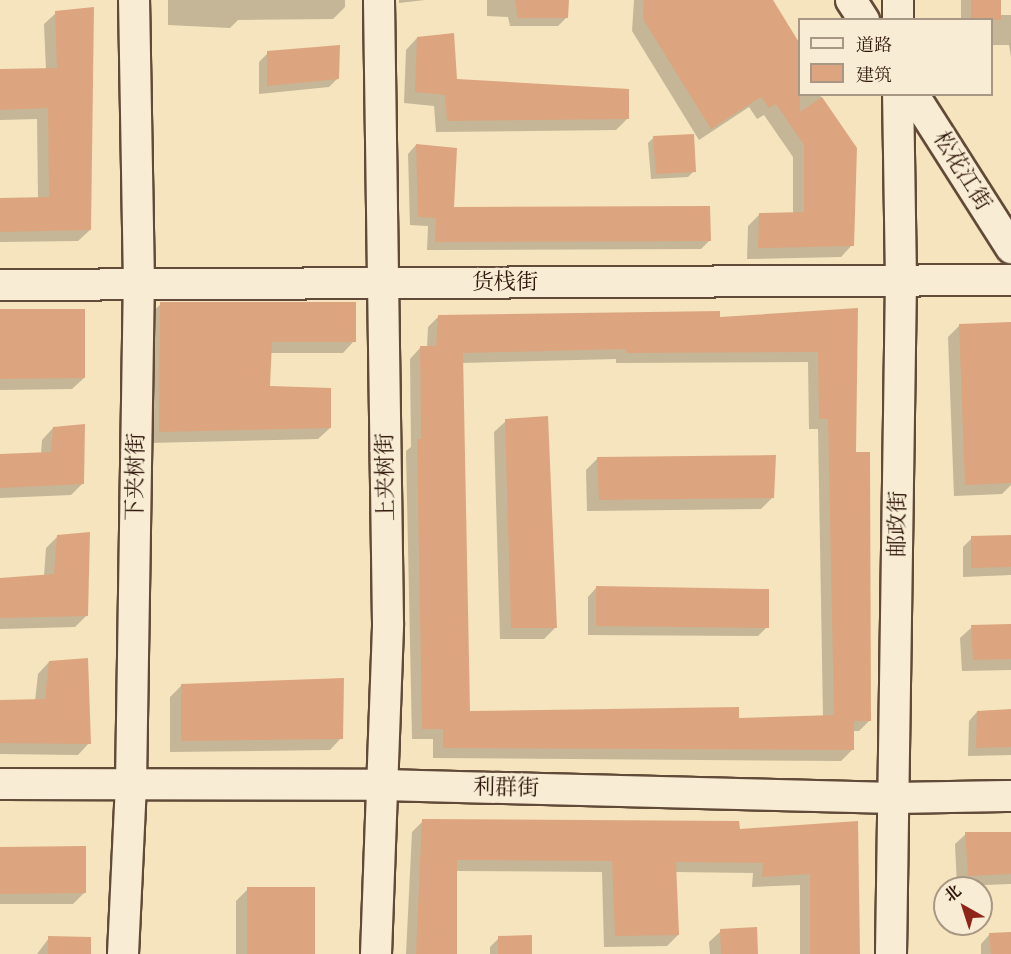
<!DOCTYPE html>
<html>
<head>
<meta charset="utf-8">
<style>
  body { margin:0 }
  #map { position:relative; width:1011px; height:954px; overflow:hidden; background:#f5e4bd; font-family:"IM FELL DW Pica","Noto Serif SC",serif }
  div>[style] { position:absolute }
  .shadow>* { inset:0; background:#0003 }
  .building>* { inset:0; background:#dca57f }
  .roads { filter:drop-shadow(2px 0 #614a38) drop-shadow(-2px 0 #614a38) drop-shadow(0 2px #614a38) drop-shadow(0 -2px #614a38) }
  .minor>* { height:30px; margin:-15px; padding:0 15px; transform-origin:15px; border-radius:15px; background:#f8edd4 }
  span { translate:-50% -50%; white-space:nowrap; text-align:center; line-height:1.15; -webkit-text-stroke:5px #f8edd4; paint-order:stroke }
  .street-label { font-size:22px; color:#30170c }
  .legend { position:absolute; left:798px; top:18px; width:195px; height:78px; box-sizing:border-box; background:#f8edd4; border:2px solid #a89784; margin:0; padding:8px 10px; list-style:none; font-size:18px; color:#30170c }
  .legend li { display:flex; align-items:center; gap:12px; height:30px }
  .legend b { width:30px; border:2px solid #a89784 }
  .north { position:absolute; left:933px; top:876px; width:60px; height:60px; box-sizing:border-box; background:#f8edd4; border:2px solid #a89784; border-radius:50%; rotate:321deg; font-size:16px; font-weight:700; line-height:24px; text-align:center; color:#30170c }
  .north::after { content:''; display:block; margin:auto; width:21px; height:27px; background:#8f2418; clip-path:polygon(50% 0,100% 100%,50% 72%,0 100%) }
</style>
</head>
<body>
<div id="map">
  <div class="shadow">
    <i style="clip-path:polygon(168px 0,345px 0,345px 7px,333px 19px,238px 20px,230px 28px,168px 25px)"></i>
    <i style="clip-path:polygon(399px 0,425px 0,399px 3px)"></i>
    <i style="clip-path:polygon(487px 0,567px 0,567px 17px,558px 26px,510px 26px,508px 17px,487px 16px)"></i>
    <i style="clip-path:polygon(634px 0,772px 0,800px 94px,819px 94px,855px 148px,852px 245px,841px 257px,747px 259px,748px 226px,760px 214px,793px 214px,793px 157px,764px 115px,757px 119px,749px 107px,699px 140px,632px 31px)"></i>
    <i style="clip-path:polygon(961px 0,1000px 0,999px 15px,1011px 15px,1011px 57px,1009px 45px,992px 45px,992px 20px,961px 20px)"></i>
    <i style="clip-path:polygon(56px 13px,90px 230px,78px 241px,0 242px,0 200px,38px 198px,37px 119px,0 120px,0 71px,46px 70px,44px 24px)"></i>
    <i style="clip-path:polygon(417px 38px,455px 80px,628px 118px,616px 130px,436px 132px,434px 106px,404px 103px,406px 50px)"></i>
    <i style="clip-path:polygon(268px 53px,338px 78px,329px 87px,259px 94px,259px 62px)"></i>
    <i style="clip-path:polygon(653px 138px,694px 171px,688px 177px,651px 179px,648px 143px)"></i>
    <i style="clip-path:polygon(416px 145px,452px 209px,710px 240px,701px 249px,427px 250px,428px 226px,410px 225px,408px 154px)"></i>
    <i style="clip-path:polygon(161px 304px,354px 341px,343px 353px,270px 353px,268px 388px,330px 428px,318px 439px,148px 443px,149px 315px)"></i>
    <i style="clip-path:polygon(evenodd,856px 309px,855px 453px,870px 720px,859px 731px,853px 731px,852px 750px,841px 761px,433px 758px,433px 739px,412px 739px,406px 451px,411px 447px,410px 359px,420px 348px,427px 348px,428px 327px,439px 316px,718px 319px,856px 309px,616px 359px,616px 363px,808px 362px,809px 429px,818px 429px,823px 717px,737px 719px,469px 713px,461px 363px,616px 359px)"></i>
    <i style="clip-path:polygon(0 311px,84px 378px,72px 389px,0 390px)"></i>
    <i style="clip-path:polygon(1011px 324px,1011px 485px,1002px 494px,954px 496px,948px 337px,960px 325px)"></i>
    <i style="clip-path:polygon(506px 421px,556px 627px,544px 639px,500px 639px,494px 432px)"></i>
    <i style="clip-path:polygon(53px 428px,83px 483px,71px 495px,0 498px,0 455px,41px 454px,42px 440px)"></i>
    <i style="clip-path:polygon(597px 459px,773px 497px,761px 509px,587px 511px,586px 470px)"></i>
    <i style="clip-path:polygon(58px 536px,86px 616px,75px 627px,0 629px,0 579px,44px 576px,46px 548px)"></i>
    <i style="clip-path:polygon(1011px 537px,1011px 575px,963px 577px,963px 547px,972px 538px)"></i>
    <i style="clip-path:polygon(596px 588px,767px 627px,758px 636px,588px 635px,588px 597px)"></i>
    <i style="clip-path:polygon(1011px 626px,1011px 670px,962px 671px,960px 638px,972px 627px)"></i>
    <i style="clip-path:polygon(49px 662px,89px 743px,78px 755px,0 754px,0 701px,35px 701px,38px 674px)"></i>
    <i style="clip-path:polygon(182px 685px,341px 738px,330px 750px,170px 752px,170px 697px)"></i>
    <i style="clip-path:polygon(1011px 711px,1011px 755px,968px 756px,969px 721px,977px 712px)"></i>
    <i style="clip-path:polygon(423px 821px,738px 831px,856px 823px,856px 954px,800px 954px,800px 885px,752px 887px,753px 873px,675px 872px,678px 935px,667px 946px,604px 947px,602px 872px,456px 871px,455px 954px,406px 954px,412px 832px)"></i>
    <i style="clip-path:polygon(1011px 833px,1011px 884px,957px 886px,955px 844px,966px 834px)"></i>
    <i style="clip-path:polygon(0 848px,85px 892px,73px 904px,0 904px)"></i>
    <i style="clip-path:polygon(248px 889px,314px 954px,236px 954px,236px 901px)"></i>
    <i style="clip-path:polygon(721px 931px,756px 954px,710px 954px,709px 942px)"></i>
    <i style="clip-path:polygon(1011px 934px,1011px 954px,981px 954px,981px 944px,989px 935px)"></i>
    <i style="clip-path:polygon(49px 938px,90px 954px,37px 954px)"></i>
    <i style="clip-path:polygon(499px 938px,531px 954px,490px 954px,490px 947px)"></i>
  </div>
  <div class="building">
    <i style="clip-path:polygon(515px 0,569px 0,568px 18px,518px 18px)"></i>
    <i style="clip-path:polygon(644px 0,773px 0,800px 44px,800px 112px,822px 97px,857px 148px,854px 246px,758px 248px,759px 213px,804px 212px,804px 145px,776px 104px,769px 108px,761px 97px,711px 129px,643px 19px)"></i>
    <i style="clip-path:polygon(971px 0,1001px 0,1001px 20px,971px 20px)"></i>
    <i style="clip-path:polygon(94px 7px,91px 230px,0 232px,0 198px,49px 197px,48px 108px,0 110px,0 69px,57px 68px,55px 11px)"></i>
    <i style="clip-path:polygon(454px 33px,457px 79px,629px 89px,629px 119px,447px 121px,445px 95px,415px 92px,417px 37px)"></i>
    <i style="clip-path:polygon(340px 45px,339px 79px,267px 86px,267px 51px)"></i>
    <i style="clip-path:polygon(694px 134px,696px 172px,656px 174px,653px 136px)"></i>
    <i style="clip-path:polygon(416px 144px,457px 148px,454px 207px,710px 206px,711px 241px,435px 242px,436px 218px,418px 217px)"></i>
    <i style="clip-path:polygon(160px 302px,356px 302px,356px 342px,272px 342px,270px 386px,331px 388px,331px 428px,159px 432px)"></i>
    <i style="clip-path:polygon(evenodd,858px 308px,856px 452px,870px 452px,871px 721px,854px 721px,854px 750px,443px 748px,443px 729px,422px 729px,417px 439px,421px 439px,420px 346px,436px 346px,438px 315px,720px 311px,720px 317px,858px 308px,626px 349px,626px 353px,818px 352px,819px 419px,828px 419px,834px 715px,739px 718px,739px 707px,470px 711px,463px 353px,626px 349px)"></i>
    <i style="clip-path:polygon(0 309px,85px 309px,85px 378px,0 379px)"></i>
    <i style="clip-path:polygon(1011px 322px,1011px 483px,965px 485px,959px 324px)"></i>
    <i style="clip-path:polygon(548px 416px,557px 628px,511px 628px,505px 419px)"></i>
    <i style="clip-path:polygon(85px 424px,84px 484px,0 488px,0 454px,51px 452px,53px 427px)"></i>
    <i style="clip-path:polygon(776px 455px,774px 498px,599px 500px,597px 457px)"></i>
    <i style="clip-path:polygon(90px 532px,88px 616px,0 618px,0 578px,54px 574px,57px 535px)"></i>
    <i style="clip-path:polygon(1011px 535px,1011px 567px,971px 568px,971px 536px)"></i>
    <i style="clip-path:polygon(596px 586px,769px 589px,769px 628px,596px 626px)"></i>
    <i style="clip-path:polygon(1011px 624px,1011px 659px,973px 660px,971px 625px)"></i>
    <i style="clip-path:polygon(88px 658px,91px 744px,0 743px,0 700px,45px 699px,49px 661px)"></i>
    <i style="clip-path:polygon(344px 678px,343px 739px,181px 741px,181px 684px)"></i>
    <i style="clip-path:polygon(1011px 709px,1011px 747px,976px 748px,977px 711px)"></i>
    <i style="clip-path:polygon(422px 819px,739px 821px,740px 829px,858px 821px,860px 954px,810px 954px,810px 874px,762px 877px,763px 863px,676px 862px,679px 935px,615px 936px,612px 861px,457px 860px,457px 954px,416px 954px)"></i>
    <i style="clip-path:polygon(965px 832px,1011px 832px,1011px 874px,968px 876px)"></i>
    <i style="clip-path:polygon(86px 846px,86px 893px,0 894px,0 847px)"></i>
    <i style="clip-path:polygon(247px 887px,315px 887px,315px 954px,247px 954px)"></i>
    <i style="clip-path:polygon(757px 927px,758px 954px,721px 954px,720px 929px)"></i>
    <i style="clip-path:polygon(1011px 932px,1011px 954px,991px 954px,989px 933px)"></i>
    <i style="clip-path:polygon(532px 935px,532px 954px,498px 954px,498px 936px)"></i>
    <i style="clip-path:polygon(48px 936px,91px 937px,91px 954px,48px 954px)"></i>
  </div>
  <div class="roads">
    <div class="minor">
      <i style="left:851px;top:0;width:24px;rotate:57deg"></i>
      <i style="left:898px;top:20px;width:20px;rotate:-90deg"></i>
      <i style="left:913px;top:94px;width:183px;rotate:57.5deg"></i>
      <i style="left:0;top:285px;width:1011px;rotate:-0.28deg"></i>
      <i style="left:0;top:784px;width:383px;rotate:0.1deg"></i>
      <i style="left:383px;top:785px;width:511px;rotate:1.46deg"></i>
      <i style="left:894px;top:798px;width:117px;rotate:-1deg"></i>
      <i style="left:123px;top:954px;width:170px;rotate:-87.3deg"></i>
      <i style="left:131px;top:784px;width:499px;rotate:-89.1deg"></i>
      <i style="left:139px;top:285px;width:285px;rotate:-91deg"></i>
      <i style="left:376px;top:954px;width:331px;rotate:-87.9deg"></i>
      <i style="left:388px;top:623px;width:623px;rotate:-90.83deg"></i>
      <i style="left:891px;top:954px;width:673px;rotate:-89.15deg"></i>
      <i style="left:901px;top:281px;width:187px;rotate:-90.9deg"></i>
    </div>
  </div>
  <div class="street-label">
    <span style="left:962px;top:171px;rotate:58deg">松花江街</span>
    <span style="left:505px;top:283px">货栈街</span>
    <span style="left:136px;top:477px;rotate:-89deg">下夹树街</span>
    <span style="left:386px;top:477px;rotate:-91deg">上夹树街</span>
    <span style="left:898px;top:524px;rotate:-89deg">邮政街</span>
    <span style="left:506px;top:788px;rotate:1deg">利群街</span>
  </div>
  <ul class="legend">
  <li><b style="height:8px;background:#f8edd4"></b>道路</li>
  <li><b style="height:16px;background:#dca57f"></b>建筑</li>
  </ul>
  <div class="north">北</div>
</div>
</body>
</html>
